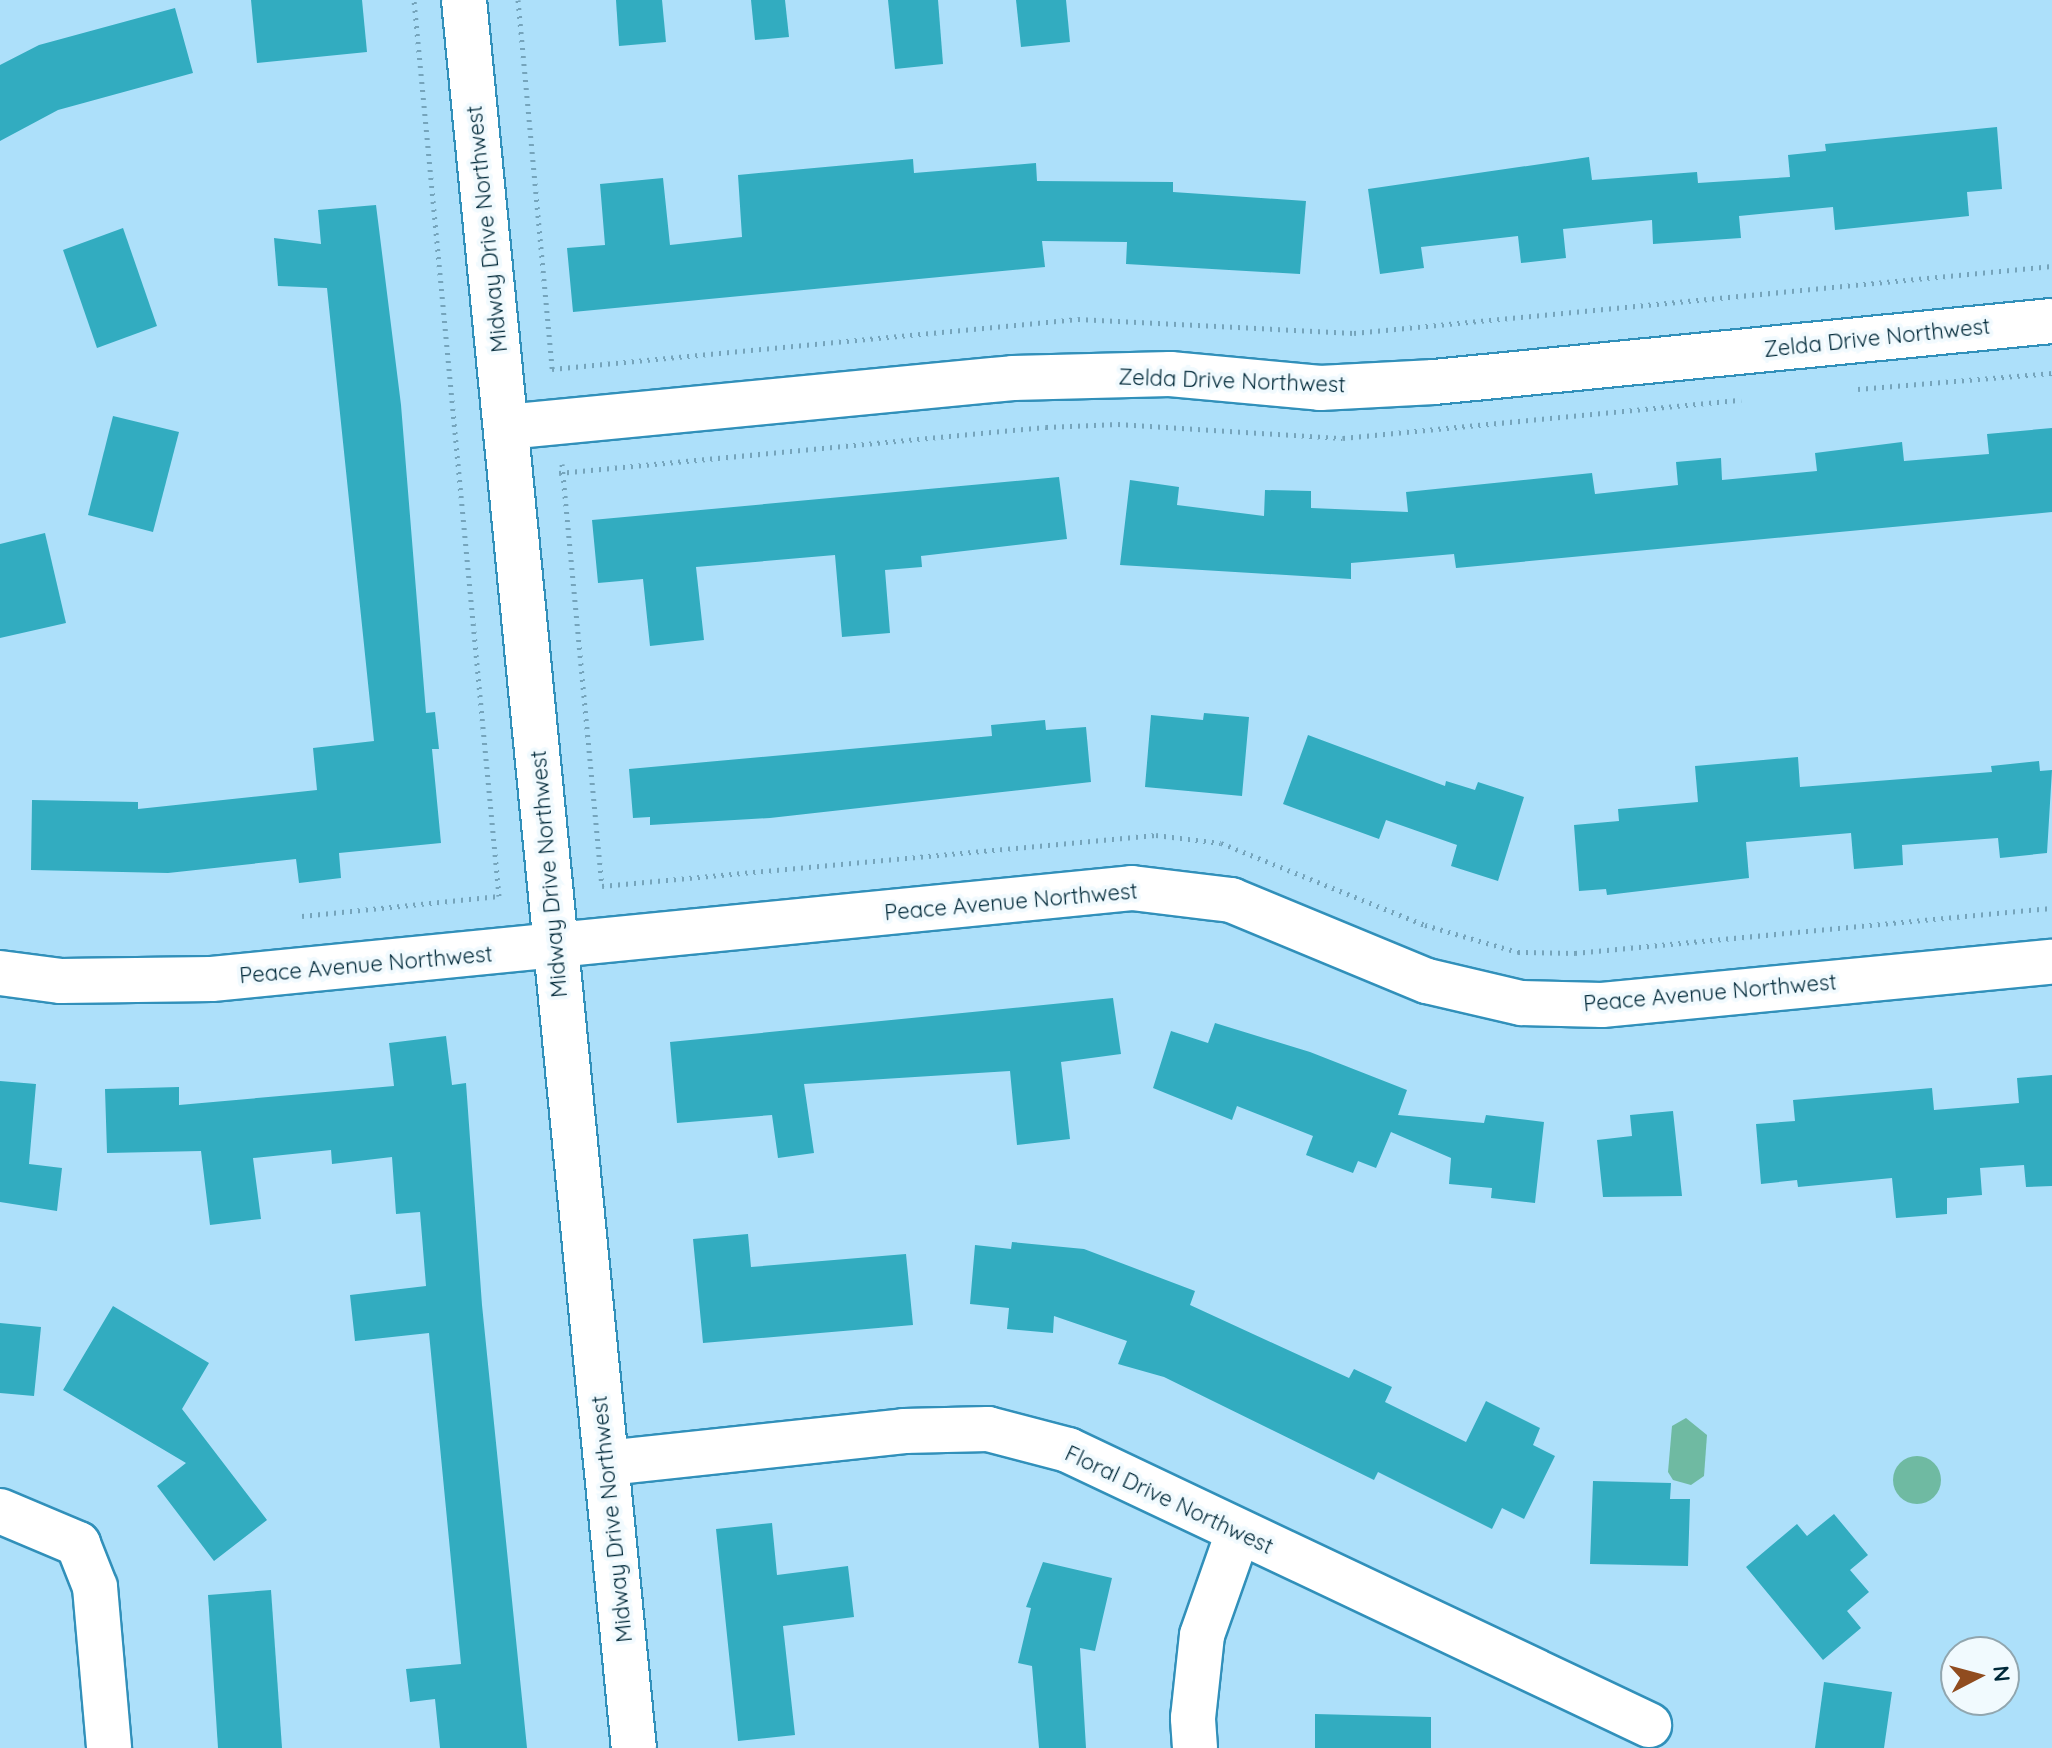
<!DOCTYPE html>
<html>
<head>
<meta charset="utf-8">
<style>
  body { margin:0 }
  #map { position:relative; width:2052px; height:1748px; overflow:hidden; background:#ade0fa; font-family:Quicksand,sans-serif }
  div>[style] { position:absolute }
  .water>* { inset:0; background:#6fbaa2 }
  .round { border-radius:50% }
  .building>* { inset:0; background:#32acc0 }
  .path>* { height:5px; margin-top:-2.5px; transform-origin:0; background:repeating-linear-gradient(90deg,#75a4bb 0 2px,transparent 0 8px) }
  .roads { filter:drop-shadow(2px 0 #3190ba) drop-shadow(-2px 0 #3190ba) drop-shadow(0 2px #3190ba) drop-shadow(0 -2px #3190ba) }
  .minor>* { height:44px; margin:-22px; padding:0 22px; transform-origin:22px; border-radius:22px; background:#fff }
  span { translate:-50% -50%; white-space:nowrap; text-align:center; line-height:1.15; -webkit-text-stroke:8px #f1fafe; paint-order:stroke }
  .street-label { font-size:22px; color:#002939 }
  .north { position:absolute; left:1940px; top:1636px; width:80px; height:80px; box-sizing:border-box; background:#f1fafe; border:2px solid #91a6af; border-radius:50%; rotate:84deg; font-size:22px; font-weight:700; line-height:32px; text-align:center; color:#002939 }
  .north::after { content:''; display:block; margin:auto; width:28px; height:36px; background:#904c1f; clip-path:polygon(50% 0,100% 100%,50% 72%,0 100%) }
</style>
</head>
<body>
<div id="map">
  <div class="water">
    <i style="clip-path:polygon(1686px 1418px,1707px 1435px,1704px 1476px,1691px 1485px,1673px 1480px,1668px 1472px,1672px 1426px)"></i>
    <i class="round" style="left:1893px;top:1456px;width:48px;height:48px"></i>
  </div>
  <div class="building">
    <i style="clip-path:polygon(251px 0,362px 0,367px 52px,257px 63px)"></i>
    <i style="clip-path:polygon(616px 0,662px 0,666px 42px,619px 46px)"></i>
    <i style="clip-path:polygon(751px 0,785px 0,789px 37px,755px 40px)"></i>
    <i style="clip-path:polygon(888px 0,938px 0,943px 64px,895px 69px)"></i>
    <i style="clip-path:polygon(1016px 0,1066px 0,1070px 42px,1021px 47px)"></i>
    <i style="clip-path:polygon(175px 8px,193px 73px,58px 110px,0 141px,0 65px,39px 45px)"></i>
    <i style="clip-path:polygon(1997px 127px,2002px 189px,1967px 192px,1969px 216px,1835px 230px,1833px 207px,1739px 216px,1741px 238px,1653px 244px,1652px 220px,1563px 229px,1566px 258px,1521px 263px,1518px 236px,1421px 247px,1424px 268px,1380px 274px,1368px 189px,1589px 157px,1592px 180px,1697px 172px,1698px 183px,1790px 177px,1788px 155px,1826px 151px,1825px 144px)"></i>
    <i style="clip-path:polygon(913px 159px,914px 173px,1036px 163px,1037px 181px,1173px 182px,1173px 192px,1306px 201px,1300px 274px,1126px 264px,1127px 242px,1042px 241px,1045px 267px,573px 312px,567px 248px,605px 245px,600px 184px,663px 178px,670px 245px,742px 237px,738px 175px)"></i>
    <i style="clip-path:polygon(376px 205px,401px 405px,426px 713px,435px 712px,439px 749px,432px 749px,441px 843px,339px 853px,341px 878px,299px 883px,296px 859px,168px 873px,31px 870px,32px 800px,138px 802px,138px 809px,317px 790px,313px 748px,374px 741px,327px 288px,278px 286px,274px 238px,321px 244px,318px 210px)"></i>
    <i style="clip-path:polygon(123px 228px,157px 326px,97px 348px,63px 250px)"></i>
    <i style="clip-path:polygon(113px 416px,179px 432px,153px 532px,88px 515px)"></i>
    <i style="clip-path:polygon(2052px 428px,2052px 512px,1456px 568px,1454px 554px,1351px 563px,1351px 579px,1120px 565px,1130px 480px,1179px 487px,1177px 505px,1264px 516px,1265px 490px,1311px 491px,1311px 508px,1408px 512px,1406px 492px,1592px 473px,1595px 494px,1678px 485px,1676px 462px,1721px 458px,1722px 480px,1817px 471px,1815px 453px,1902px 442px,1904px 461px,1989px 454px,1987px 434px)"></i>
    <i style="clip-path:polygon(1059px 477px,1067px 539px,921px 556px,922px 567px,885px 570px,890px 633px,842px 637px,835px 555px,696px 567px,704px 640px,650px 646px,643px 579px,598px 583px,592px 520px)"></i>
    <i style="clip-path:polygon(45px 533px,66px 623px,0 638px,0 544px)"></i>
    <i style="clip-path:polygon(1204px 713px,1249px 717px,1242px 796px,1145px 787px,1151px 715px,1203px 720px)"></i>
    <i style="clip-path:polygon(1045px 720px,1046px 730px,1086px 727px,1091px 782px,770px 818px,650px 825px,650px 817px,633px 818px,629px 769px,992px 736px,991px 725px)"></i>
    <i style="clip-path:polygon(1308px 735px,1445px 786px,1446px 781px,1475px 790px,1478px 782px,1524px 797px,1498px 881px,1451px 866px,1457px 845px,1386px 820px,1379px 839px,1283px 804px)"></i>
    <i style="clip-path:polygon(1798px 757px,1800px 787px,1992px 772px,1991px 766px,2039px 761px,2040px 771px,2052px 770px,2047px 853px,2000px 858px,1998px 838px,1902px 845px,1903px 865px,1854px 869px,1851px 833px,1746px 842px,1749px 878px,1607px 895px,1606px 889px,1579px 891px,1574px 825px,1619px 821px,1618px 809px,1698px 802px,1695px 766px)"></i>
    <i style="clip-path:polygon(1113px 998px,1121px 1054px,1061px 1062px,1070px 1139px,1017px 1145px,1010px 1071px,804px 1084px,814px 1153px,778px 1158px,772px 1115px,677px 1123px,670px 1042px)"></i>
    <i style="clip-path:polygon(1215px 1023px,1310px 1052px,1407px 1090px,1398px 1115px,1484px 1123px,1486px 1115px,1544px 1122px,1535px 1203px,1491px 1198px,1492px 1188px,1449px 1184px,1451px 1158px,1391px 1132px,1376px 1168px,1358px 1161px,1353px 1173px,1306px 1155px,1313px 1136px,1237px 1106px,1232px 1120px,1153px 1088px,1171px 1031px,1208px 1043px)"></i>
    <i style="clip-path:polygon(446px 1036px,452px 1085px,466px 1083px,482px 1305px,527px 1748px,440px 1748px,435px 1699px,410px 1702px,406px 1669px,461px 1664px,429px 1333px,355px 1341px,350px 1295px,426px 1286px,420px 1212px,396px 1214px,392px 1157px,332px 1164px,331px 1150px,253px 1158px,261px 1219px,210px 1225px,201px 1151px,107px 1153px,105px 1089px,179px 1087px,179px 1105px,394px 1086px,389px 1043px)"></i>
    <i style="clip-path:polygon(2052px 1075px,2052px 1186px,2026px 1187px,2024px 1165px,1980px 1168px,1982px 1195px,1947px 1198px,1947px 1214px,1896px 1218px,1892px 1178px,1798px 1187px,1797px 1180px,1761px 1184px,1756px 1124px,1795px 1121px,1793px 1100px,1932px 1088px,1934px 1110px,2019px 1103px,2017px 1078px)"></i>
    <i style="clip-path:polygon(0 1081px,36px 1084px,29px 1164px,62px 1168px,57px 1211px,0 1202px)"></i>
    <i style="clip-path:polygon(1673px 1111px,1682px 1196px,1603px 1197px,1597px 1140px,1632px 1136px,1630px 1115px)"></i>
    <i style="clip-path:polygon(748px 1234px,751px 1267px,906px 1254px,913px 1325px,703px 1343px,693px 1239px)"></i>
    <i style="clip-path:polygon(1012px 1242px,1084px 1249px,1195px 1291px,1190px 1305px,1349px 1378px,1354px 1369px,1392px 1387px,1385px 1402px,1466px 1442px,1486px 1401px,1540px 1428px,1533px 1445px,1555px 1456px,1524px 1519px,1502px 1508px,1492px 1529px,1378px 1472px,1374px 1480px,1164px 1377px,1118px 1364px,1127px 1341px,1054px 1316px,1053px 1333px,1007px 1329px,1009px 1308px,970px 1304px,975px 1245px,1011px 1249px)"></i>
    <i style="clip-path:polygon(113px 1306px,209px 1363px,182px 1409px,267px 1520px,214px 1561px,157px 1486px,186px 1463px,63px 1390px)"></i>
    <i style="clip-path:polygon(0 1323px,41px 1327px,34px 1396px,0 1393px)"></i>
    <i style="clip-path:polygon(1593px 1481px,1671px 1483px,1670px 1499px,1690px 1499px,1688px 1566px,1590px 1564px)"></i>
    <i style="clip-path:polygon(1834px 1514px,1868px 1555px,1850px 1570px,1869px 1592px,1847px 1611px,1861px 1628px,1823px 1660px,1746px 1567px,1797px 1524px,1807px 1536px)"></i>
    <i style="clip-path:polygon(772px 1523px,777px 1575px,848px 1566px,854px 1617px,783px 1626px,795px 1735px,738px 1741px,716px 1529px)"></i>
    <i style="clip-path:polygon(1043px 1562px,1112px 1578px,1095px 1651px,1080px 1648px,1086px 1748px,1039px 1748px,1032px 1666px,1018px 1663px,1031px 1608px,1026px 1607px)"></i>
    <i style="clip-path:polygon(271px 1590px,282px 1748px,218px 1748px,208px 1595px)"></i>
    <i style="clip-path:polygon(1824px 1682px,1892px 1692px,1884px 1748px,1815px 1748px)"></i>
    <i style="clip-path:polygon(1315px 1714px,1431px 1717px,1431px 1748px,1315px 1748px)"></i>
  </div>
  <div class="path">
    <i style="left:518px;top:0;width:371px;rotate:84.7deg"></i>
    <i style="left:552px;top:369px;width:528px;rotate:-5.43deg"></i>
    <i style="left:1078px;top:319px;width:276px;rotate:2.9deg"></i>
    <i style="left:1354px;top:333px;width:701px;rotate:-5.48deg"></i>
    <i style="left:1858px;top:389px;width:195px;rotate:-4.7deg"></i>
    <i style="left:562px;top:464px;width:424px;rotate:84.6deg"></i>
    <i style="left:602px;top:886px;width:556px;rotate:-5.26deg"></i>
    <i style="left:1156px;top:835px;width:65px;rotate:7deg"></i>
    <i style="left:1221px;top:843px;width:220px;rotate:21.9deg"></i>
    <i style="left:1425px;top:925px;width:97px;rotate:16.2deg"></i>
    <i style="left:1518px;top:952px;width:57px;rotate:1deg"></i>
    <i style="left:1575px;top:953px;width:479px;rotate:-5.4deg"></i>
    <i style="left:559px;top:473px;width:489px;rotate:-5.4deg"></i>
    <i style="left:1046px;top:427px;width:72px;rotate:-2.4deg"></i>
    <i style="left:1118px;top:424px;width:225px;rotate:3.6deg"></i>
    <i style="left:1343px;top:438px;width:400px;rotate:-5.5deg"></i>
    <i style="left:302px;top:916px;width:198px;rotate:-5.8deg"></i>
    <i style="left:499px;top:896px;width:900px;rotate:-95.42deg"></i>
  </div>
  <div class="roads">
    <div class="minor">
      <i style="left:464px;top:0;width:1756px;rotate:84.45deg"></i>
      <i style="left:506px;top:427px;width:509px;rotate:-5.52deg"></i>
      <i style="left:1013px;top:378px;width:157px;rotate:-1.5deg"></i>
      <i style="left:1170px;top:374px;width:151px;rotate:5.3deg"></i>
      <i style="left:1320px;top:388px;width:114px;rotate:-3deg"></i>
      <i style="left:1434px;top:382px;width:621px;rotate:-5.64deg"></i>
      <i style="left:0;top:973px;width:62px;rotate:7.5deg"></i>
      <i style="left:61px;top:981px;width:151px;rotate:-0.8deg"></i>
      <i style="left:212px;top:979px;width:924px;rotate:-5.65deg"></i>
      <i style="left:1132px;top:888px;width:100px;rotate:6.9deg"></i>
      <i style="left:1231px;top:900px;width:212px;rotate:22.5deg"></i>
      <i style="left:1427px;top:981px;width:97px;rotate:13.2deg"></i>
      <i style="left:1521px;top:1003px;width:81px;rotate:1.4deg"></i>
      <i style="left:1602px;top:1005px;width:452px;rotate:-5.5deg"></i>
      <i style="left:607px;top:1463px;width:299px;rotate:-6.1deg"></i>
      <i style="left:904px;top:1431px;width:84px;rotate:-1.4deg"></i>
      <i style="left:988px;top:1429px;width:83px;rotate:14.7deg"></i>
      <i style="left:1068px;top:1450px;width:643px;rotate:25.33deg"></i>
      <i style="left:0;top:1511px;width:85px;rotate:22.9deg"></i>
      <i style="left:78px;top:1544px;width:46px;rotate:68.4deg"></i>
      <i style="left:95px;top:1587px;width:162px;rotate:85deg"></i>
      <i style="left:1195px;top:1748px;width:30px;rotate:-94deg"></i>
      <i style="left:1193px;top:1718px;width:83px;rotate:-83.8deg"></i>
      <i style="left:1202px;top:1635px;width:108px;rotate:-70.6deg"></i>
    </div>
  </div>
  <div class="street-label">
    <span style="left:487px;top:229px;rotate:-96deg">Midway Drive Northwest</span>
    <span style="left:1877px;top:338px;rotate:-6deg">Zelda Drive Northwest</span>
    <span style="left:1232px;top:381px;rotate:2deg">Zelda Drive Northwest</span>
    <span style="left:549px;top:874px;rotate:-95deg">Midway Drive Northwest</span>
    <span style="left:1011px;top:902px;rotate:-5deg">Peace Avenue Northwest</span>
    <span style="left:366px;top:965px;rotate:-5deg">Peace Avenue Northwest</span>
    <span style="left:1710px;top:993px;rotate:-5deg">Peace Avenue Northwest</span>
    <span style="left:1169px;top:1500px;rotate:25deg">Floral Drive Northwest</span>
    <span style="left:612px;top:1519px;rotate:-96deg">Midway Drive Northwest</span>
  </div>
  <div class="north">N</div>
</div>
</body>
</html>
